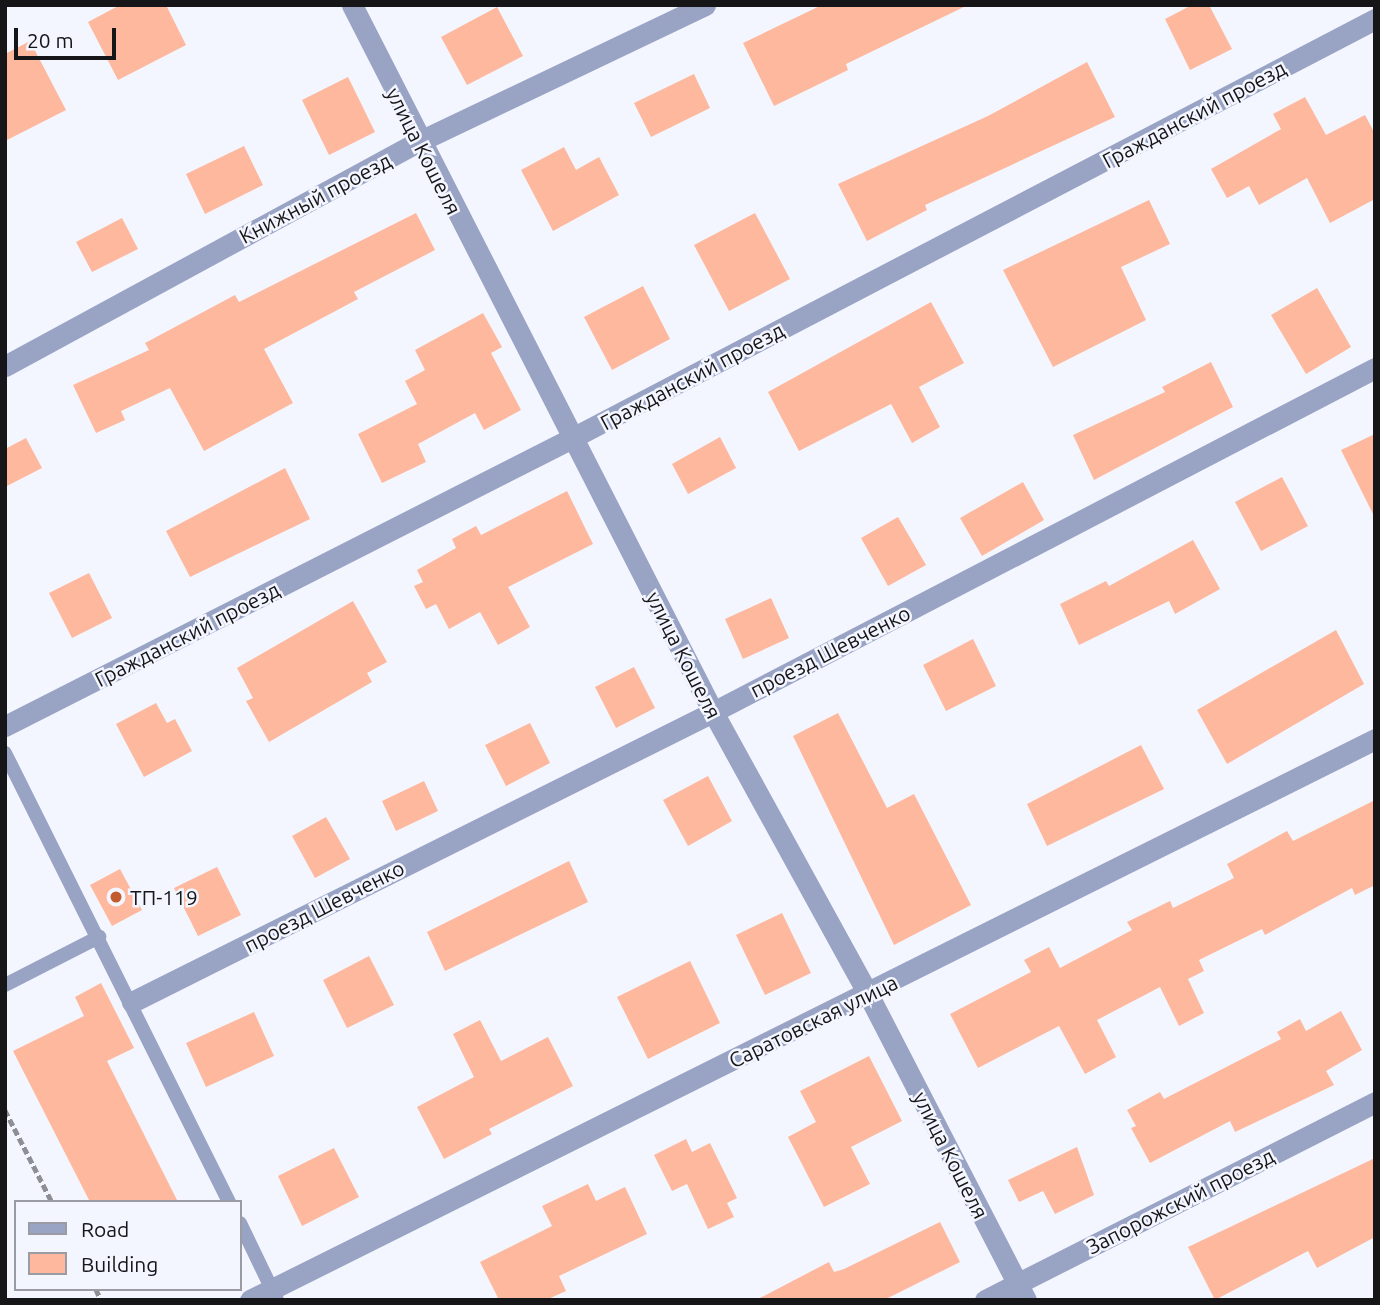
<!DOCTYPE html>
<html>
<head>
<meta charset="utf-8">
<style>
  body { margin:0 }
  #map { position:relative; width:1380px; height:1305px; overflow:hidden; background:#f4f6ff; font-family:Ubuntu,sans-serif }
  div>[style] { position:absolute }
  .building>* { inset:0; background:#fdb89d }
  .path>* { height:4.5px; margin-top:-2.25px; transform-origin:0; background:repeating-linear-gradient(90deg,#8e8f95 0 7px,transparent 0 10.5px) }
  .lane>* { height:14px; margin:-7px; padding:0 7px; transform-origin:7px; border-radius:7px; background:#99a3c4 }
  .street>* { height:21px; margin:-10.5px; padding:0 10.5px; transform-origin:10.5px; border-radius:10.5px; background:#99a3c4 }
  .dots>* { width:19px; height:19px; translate:-50% -50%; box-sizing:border-box; border:4px solid #f4f6ff; border-radius:50% }
  span { translate:-50% -50%; white-space:nowrap; text-align:center; line-height:1.15; -webkit-text-stroke:5px #f4f6ff; paint-order:stroke }
  .street-label { font-size:21px; color:#161619 }
  .poi-label { font-size:21px; color:#161619 }
  .left { translate:0 -50%; text-align:left }
  .frame { position:absolute; inset:0; border:7px solid #161619; pointer-events:none }
  .legend { position:absolute; left:14px; top:1200px; width:228px; height:91px; box-sizing:border-box; background:#f4f6ff; border:2px solid #9b9ca3; margin:0; padding:9px 12px; list-style:none; font-size:21px; color:#161619 }
  .legend li { display:flex; align-items:center; gap:14px; height:35px }
  .legend b { width:35px; border:2px solid #9b9ca3 }
  .scale { position:absolute; left:14px; top:28px; width:102px; height:32px; box-sizing:border-box; border:4px solid #161619; border-top:0; padding-left:9px; font-size:21px; line-height:24px; white-space:nowrap; color:#161619; -webkit-text-stroke:5px #f4f6ff; paint-order:stroke }
</style>
</head>
<body>
<div id="map">
  <div class="building">
    <i style="clip-path:polygon(120px 5px,166px 5px,186px 45px,118px 80px,88px 22px)"></i>
    <i style="clip-path:polygon(822px 5px,968px 5px,846px 64px,848px 70px,774px 106px,743px 43px)"></i>
    <i style="clip-path:polygon(1192px 5px,1209px 5px,1232px 49px,1190px 70px,1165px 19px)"></i>
    <i style="clip-path:polygon(497px 7px,523px 56px,467px 85px,441px 37px)"></i>
    <i style="clip-path:polygon(30px 41px,66px 110px,5px 141px,5px 54px)"></i>
    <i style="clip-path:polygon(1087px 62px,1115px 117px,925px 205px,927px 210px,867px 241px,838px 184px,988px 116px)"></i>
    <i style="clip-path:polygon(694px 74px,710px 108px,651px 137px,634px 103px)"></i>
    <i style="clip-path:polygon(348px 77px,375px 132px,329px 155px,302px 100px)"></i>
    <i style="clip-path:polygon(1305px 97px,1326px 135px,1365px 115px,1375px 134px,1375px 199px,1330px 223px,1307px 178px,1259px 205px,1249px 186px,1227px 198px,1211px 169px,1281px 129px,1273px 114px)"></i>
    <i style="clip-path:polygon(244px 146px,263px 185px,205px 214px,186px 174px)"></i>
    <i style="clip-path:polygon(564px 147px,576px 170px,599px 157px,619px 195px,553px 231px,521px 170px)"></i>
    <i style="clip-path:polygon(1149px 200px,1170px 244px,1121px 267px,1146px 320px,1053px 367px,1003px 270px)"></i>
    <i style="clip-path:polygon(416px 213px,435px 250px,354px 292px,358px 299px,264px 349px,293px 403px,204px 451px,170px 388px,121px 411px,125px 420px,96px 433px,73px 385px,149px 350px,145px 343px,235px 295px,239px 302px)"></i>
    <i style="clip-path:polygon(755px 213px,790px 279px,729px 311px,694px 245px)"></i>
    <i style="clip-path:polygon(122px 218px,138px 249px,92px 272px,76px 242px)"></i>
    <i style="clip-path:polygon(643px 286px,670px 339px,612px 370px,584px 317px)"></i>
    <i style="clip-path:polygon(1317px 288px,1351px 347px,1306px 374px,1271px 315px)"></i>
    <i style="clip-path:polygon(931px 302px,964px 363px,919px 387px,940px 427px,912px 443px,891px 404px,799px 451px,768px 392px)"></i>
    <i style="clip-path:polygon(483px 313px,502px 347px,491px 353px,521px 410px,484px 430px,475px 413px,418px 444px,426px 462px,382px 483px,358px 434px,417px 404px,405px 381px,425px 370px,415px 350px)"></i>
    <i style="clip-path:polygon(1211px 362px,1233px 407px,1094px 480px,1073px 435px,1165px 392px,1162px 387px)"></i>
    <i style="clip-path:polygon(1375px 434px,1375px 518px,1341px 450px)"></i>
    <i style="clip-path:polygon(720px 437px,736px 468px,688px 494px,672px 464px)"></i>
    <i style="clip-path:polygon(26px 438px,42px 468px,5px 487px,5px 449px)"></i>
    <i style="clip-path:polygon(285px 468px,310px 519px,190px 577px,166px 531px)"></i>
    <i style="clip-path:polygon(1282px 477px,1308px 526px,1261px 551px,1235px 502px)"></i>
    <i style="clip-path:polygon(1023px 482px,1044px 520px,982px 556px,960px 518px)"></i>
    <i style="clip-path:polygon(567px 491px,593px 544px,508px 587px,530px 627px,498px 645px,480px 612px,449px 629px,436px 604px,426px 609px,414px 586px,423px 582px,417px 570px,456px 548px,452px 539px,476px 526px,481px 535px)"></i>
    <i style="clip-path:polygon(898px 517px,926px 565px,888px 586px,861px 538px)"></i>
    <i style="clip-path:polygon(1193px 540px,1220px 589px,1175px 614px,1169px 601px,1079px 645px,1060px 604px,1106px 581px,1109px 586px)"></i>
    <i style="clip-path:polygon(89px 573px,112px 618px,72px 638px,49px 593px)"></i>
    <i style="clip-path:polygon(771px 598px,789px 638px,743px 659px,725px 619px)"></i>
    <i style="clip-path:polygon(353px 601px,387px 662px,367px 673px,372px 682px,269px 742px,246px 701px,253px 698px,237px 668px)"></i>
    <i style="clip-path:polygon(1336px 630px,1364px 684px,1227px 764px,1197px 710px)"></i>
    <i style="clip-path:polygon(973px 639px,996px 686px,946px 711px,923px 665px)"></i>
    <i style="clip-path:polygon(634px 667px,655px 708px,616px 728px,595px 687px)"></i>
    <i style="clip-path:polygon(156px 703px,167px 723px,175px 719px,192px 751px,144px 777px,116px 724px)"></i>
    <i style="clip-path:polygon(838px 713px,887px 808px,914px 794px,971px 905px,894px 945px,793px 736px)"></i>
    <i style="clip-path:polygon(530px 723px,550px 763px,506px 786px,485px 745px)"></i>
    <i style="clip-path:polygon(1141px 745px,1164px 789px,1047px 846px,1027px 804px)"></i>
    <i style="clip-path:polygon(708px 776px,732px 821px,688px 846px,663px 800px)"></i>
    <i style="clip-path:polygon(424px 781px,438px 811px,396px 831px,382px 801px)"></i>
    <i style="clip-path:polygon(1375px 800px,1375px 885px,1355px 895px,1352px 888px,1265px 935px,1262px 929px,1199px 960px,1204px 971px,1188px 979px,1204px 1013px,1179px 1026px,1160px 987px,1097px 1020px,1116px 1057px,1085px 1074px,1059px 1026px,978px 1068px,950px 1014px,1031px 972px,1024px 960px,1049px 947px,1060px 968px,1132px 930px,1127px 922px,1170px 901px,1173px 908px,1234px 878px,1227px 864px,1287px 831px,1293px 841px)"></i>
    <i style="clip-path:polygon(326px 817px,350px 859px,315px 878px,292px 836px)"></i>
    <i style="clip-path:polygon(569px 861px,588px 902px,445px 971px,427px 932px)"></i>
    <i style="clip-path:polygon(217px 867px,241px 915px,198px 936px,174px 888px)"></i>
    <i style="clip-path:polygon(120px 869px,142px 910px,112px 926px,90px 885px)"></i>
    <i style="clip-path:polygon(782px 913px,811px 973px,765px 995px,736px 935px)"></i>
    <i style="clip-path:polygon(369px 956px,394px 1005px,347px 1028px,323px 980px)"></i>
    <i style="clip-path:polygon(690px 961px,720px 1023px,648px 1059px,617px 997px)"></i>
    <i style="clip-path:polygon(101px 983px,134px 1048px,107px 1061px,178px 1202px,90px 1202px,13px 1051px,84px 1016px,75px 997px)"></i>
    <i style="clip-path:polygon(1341px 1011px,1362px 1050px,1326px 1071px,1334px 1085px,1235px 1132px,1230px 1121px,1150px 1163px,1131px 1128px,1136px 1126px,1127px 1110px,1160px 1092px,1164px 1099px,1281px 1039px,1277px 1032px,1300px 1019px,1306px 1031px)"></i>
    <i style="clip-path:polygon(254px 1012px,274px 1056px,206px 1087px,186px 1043px)"></i>
    <i style="clip-path:polygon(480px 1020px,501px 1061px,548px 1037px,573px 1086px,489px 1129px,492px 1134px,444px 1159px,417px 1107px,474px 1077px,453px 1034px)"></i>
    <i style="clip-path:polygon(869px 1056px,902px 1121px,851px 1147px,870px 1184px,824px 1207px,788px 1137px,816px 1122px,800px 1091px)"></i>
    <i style="clip-path:polygon(686px 1139px,692px 1152px,710px 1143px,737px 1198px,727px 1203px,734px 1217px,708px 1229px,687px 1184px,672px 1191px,654px 1155px)"></i>
    <i style="clip-path:polygon(1077px 1147px,1094px 1195px,1055px 1214px,1043px 1191px,1019px 1202px,1008px 1180px)"></i>
    <i style="clip-path:polygon(334px 1148px,359px 1197px,302px 1226px,278px 1176px)"></i>
    <i style="clip-path:polygon(1375px 1158px,1375px 1237px,1317px 1268px,1308px 1251px,1215px 1300px,1188px 1247px)"></i>
    <i style="clip-path:polygon(588px 1184px,596px 1201px,625px 1187px,647px 1234px,559px 1276px,566px 1291px,546px 1300px,499px 1300px,480px 1262px,552px 1226px,542px 1206px)"></i>
    <i style="clip-path:polygon(940px 1222px,960px 1262px,884px 1300px,756px 1300px,829px 1262px,834px 1272px,844px 1269px)"></i>
  </div>
  <div class="path">
    <i style="left:5px;top:1110px;width:103px;rotate:62.9deg"></i>
    <i style="left:96px;top:1289px;width:12px;rotate:66deg"></i>
  </div>
  <div class="lane">
    <i style="left:5px;top:753px;width:502px;rotate:63.49deg"></i>
    <i style="left:5px;top:985px;width:106px;rotate:-27.1deg"></i>
    <i style="left:240px;top:1223px;width:85px;rotate:64.3deg"></i>
  </div>
  <div class="street">
    <i style="left:352px;top:5px;width:794px;rotate:62.95deg"></i>
    <i style="left:713px;top:712px;width:322px;rotate:61.2deg"></i>
    <i style="left:868px;top:994px;width:344px;rotate:62.7deg"></i>
    <i style="left:5px;top:366px;width:470px;rotate:-28.5deg"></i>
    <i style="left:418px;top:142px;width:318px;rotate:-25.5deg"></i>
    <i style="left:5px;top:726px;width:638px;rotate:-26.93deg"></i>
    <i style="left:574px;top:437px;width:904px;rotate:-27.56deg"></i>
    <i style="left:132px;top:1002px;width:649px;rotate:-26.53deg"></i>
    <i style="left:713px;top:712px;width:746px;rotate:-27.46deg"></i>
    <i style="left:250px;top:1300px;width:1257px;rotate:-26.5deg"></i>
    <i style="left:985px;top:1300px;width:437px;rotate:-26.9deg"></i>
  </div>
  <div class="dots">
    <i style="left:116px;top:897px;background:#c25b2d"></i>
  </div>
  <div class="street-label">
    <span style="left:1194px;top:114px;rotate:-28deg">Гражданский проезд</span>
    <span style="left:424px;top:151px;rotate:63deg">улица Кошеля</span>
    <span style="left:315px;top:198px;rotate:-28deg">Книжный проезд</span>
    <span style="left:692px;top:376px;rotate:-28deg">Гражданский проезд</span>
    <span style="left:187px;top:634px;rotate:-27deg">Гражданский проезд</span>
    <span style="left:830px;top:651px;rotate:-27deg">проезд Шевченко</span>
    <span style="left:684px;top:655px;rotate:63deg">улица Кошеля</span>
    <span style="left:324px;top:906px;rotate:-27deg">проезд Шевченко</span>
    <span style="left:813px;top:1021px;rotate:-26deg">Саратовская улица</span>
    <span style="left:951px;top:1155px;rotate:63deg">улица Кошеля</span>
    <span style="left:1180px;top:1201px;rotate:-27deg">Запорожский проезд</span>
  </div>
  <div class="poi-label">
    <span class="left" style="left:130px;top:897px">ТП-119</span>
  </div>
  <div class="frame"></div>
  <ul class="legend">
  <li><b style="height:9px;background:#99a3c4"></b>Road</li>
  <li><b style="height:19px;background:#fdb89d"></b>Building</li>
  </ul>
  <div class="scale">20 m</div>
</div>
</body>
</html>
